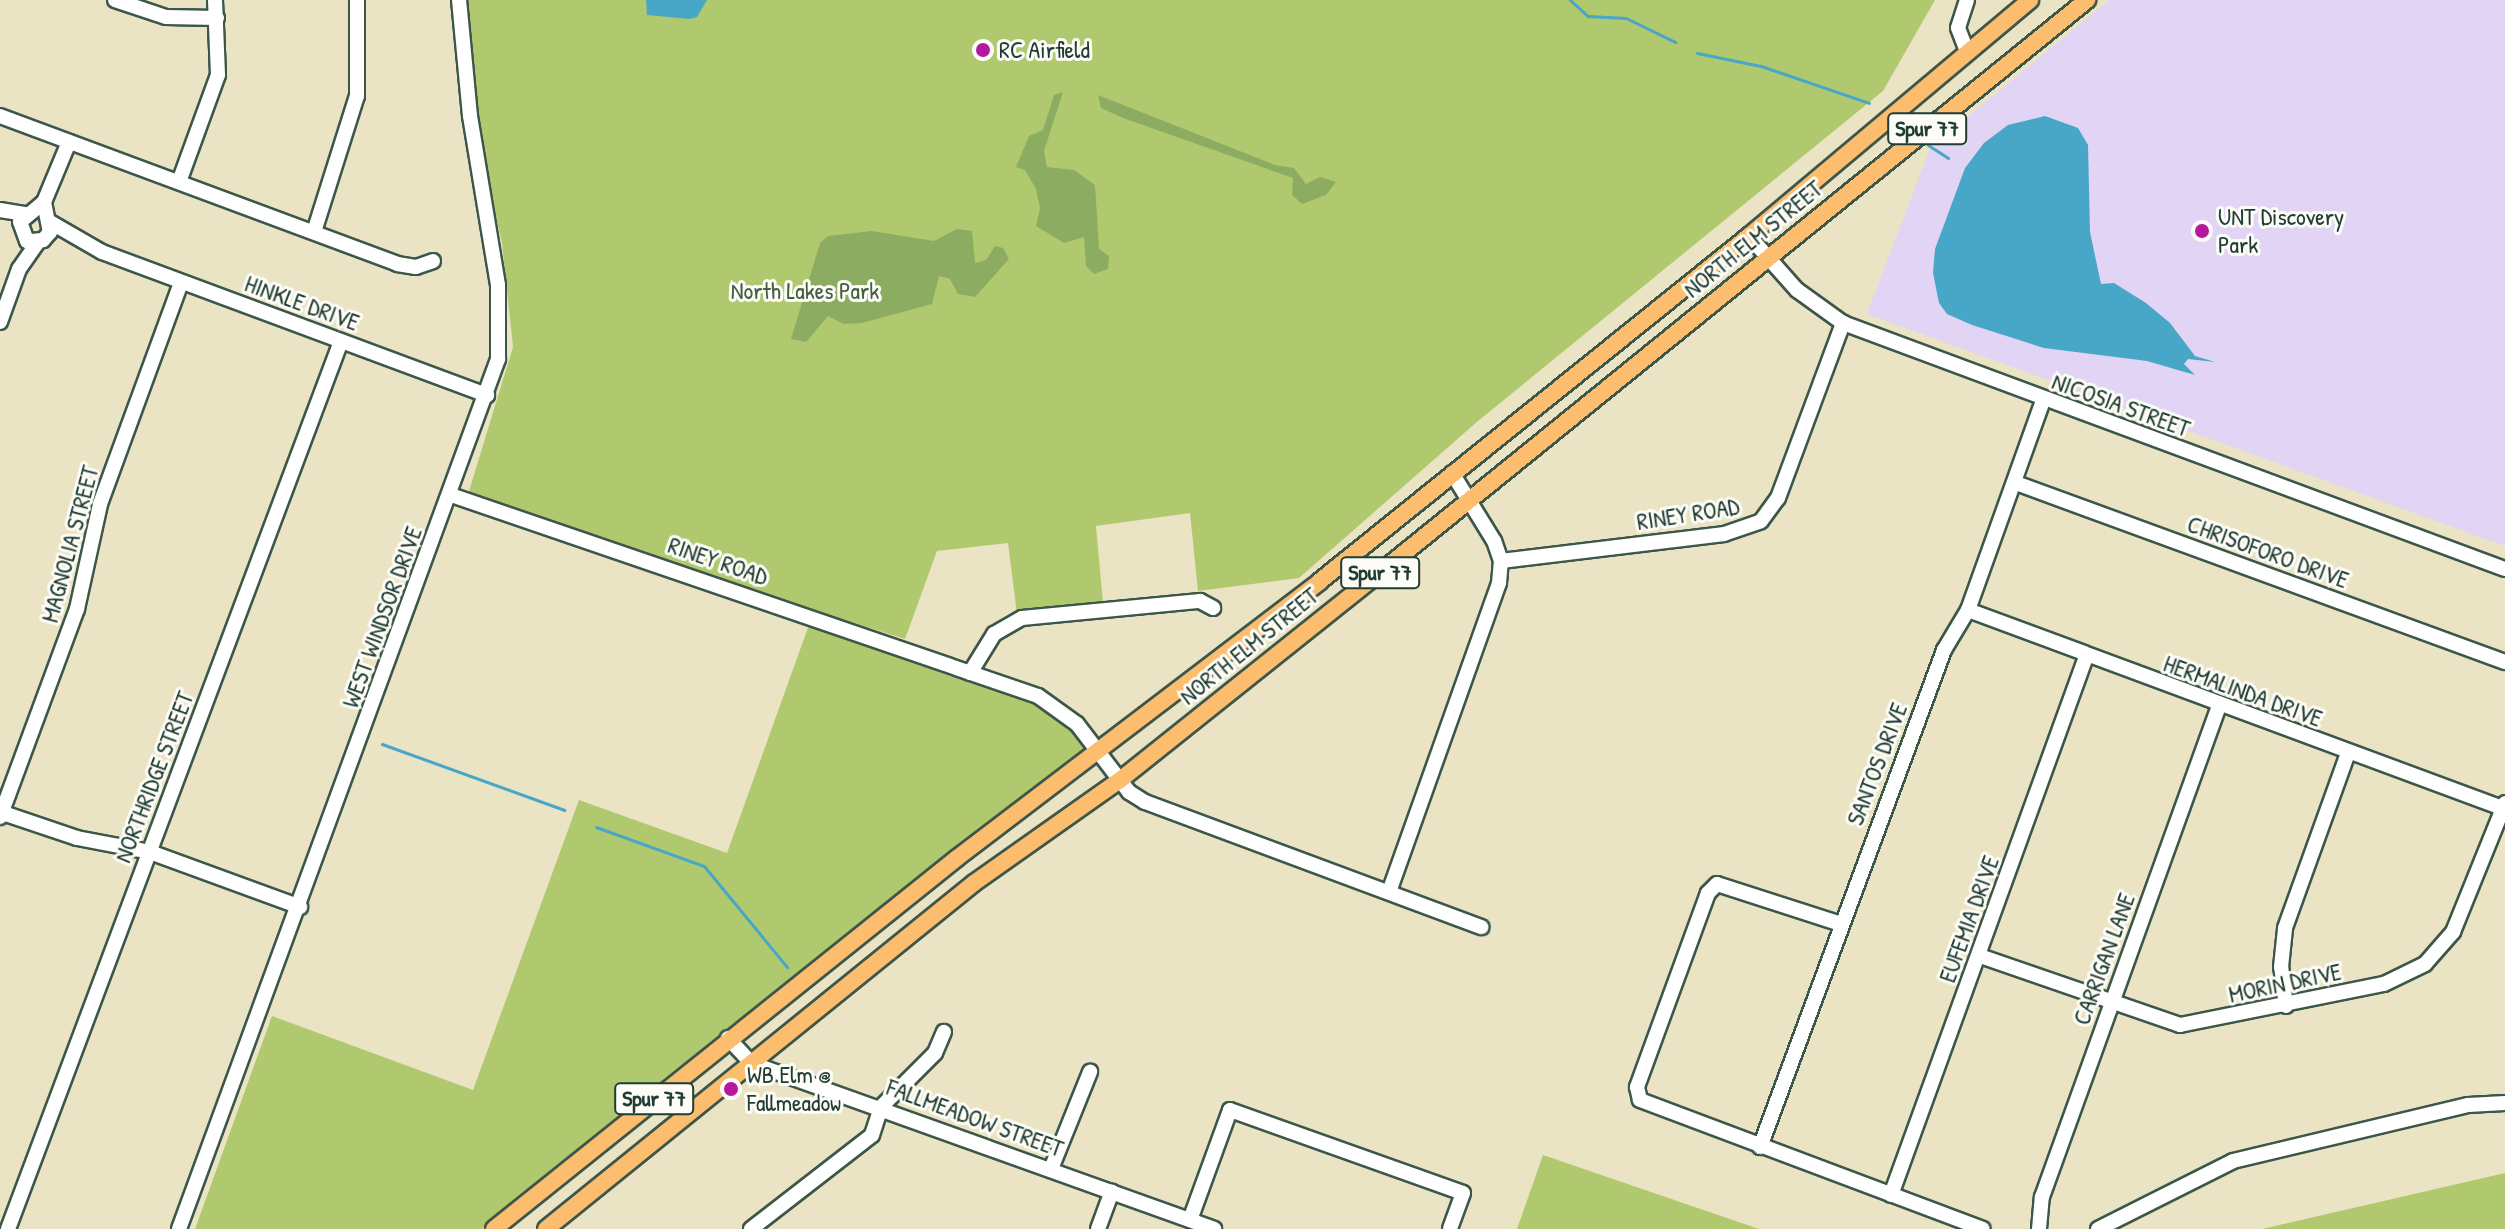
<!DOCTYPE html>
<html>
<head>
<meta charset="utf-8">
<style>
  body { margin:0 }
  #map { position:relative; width:2505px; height:1229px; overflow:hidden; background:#eae4c4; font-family:"Patrick Hand",sans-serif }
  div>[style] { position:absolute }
  .built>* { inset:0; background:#e1d4f4 }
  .green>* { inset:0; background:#b1c96e }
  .forest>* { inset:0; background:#8cad61 }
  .water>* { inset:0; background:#48a6c7 }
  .stream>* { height:3px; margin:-1.5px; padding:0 1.5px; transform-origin:1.5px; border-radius:1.5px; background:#48a6c7 }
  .roads { filter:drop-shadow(2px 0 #3d564a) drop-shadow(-2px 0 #3d564a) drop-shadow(0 2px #3d564a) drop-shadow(0 -2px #3d564a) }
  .minor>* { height:14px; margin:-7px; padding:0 7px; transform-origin:7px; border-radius:7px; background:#fff }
  .major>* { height:16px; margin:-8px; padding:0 8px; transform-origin:8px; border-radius:8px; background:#fcbd6f }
  .dots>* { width:22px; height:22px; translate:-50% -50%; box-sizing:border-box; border:4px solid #fdfcf7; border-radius:50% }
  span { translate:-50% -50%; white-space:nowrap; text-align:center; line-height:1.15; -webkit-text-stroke:6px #fdfcf7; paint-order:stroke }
  .shield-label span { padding:2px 6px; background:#fdfcf7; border:2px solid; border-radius:6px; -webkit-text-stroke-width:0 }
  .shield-label { font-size:22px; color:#1f3d34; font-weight:700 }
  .poi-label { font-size:24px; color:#1f3d34 }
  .left { translate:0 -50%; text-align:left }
  .street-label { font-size:24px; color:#1f3d34 }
  .park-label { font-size:24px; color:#446042 }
</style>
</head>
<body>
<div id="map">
  <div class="built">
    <i style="clip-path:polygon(2109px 0,2505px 0,2505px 546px,1867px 314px,1930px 148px)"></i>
  </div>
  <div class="green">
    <i style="clip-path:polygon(467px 0,1935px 0,1883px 91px,1478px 421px,1299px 578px,1198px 591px,1190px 513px,1096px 526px,1103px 603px,1017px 614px,1008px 543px,937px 551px,905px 639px,466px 501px,513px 347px,502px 243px,483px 161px)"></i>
    <i style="clip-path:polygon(810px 622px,1027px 697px,1066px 720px,1085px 743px,1085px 753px,890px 902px,482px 1229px,195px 1229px,272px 1016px,473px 1090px,579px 800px,727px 853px)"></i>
    <i style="clip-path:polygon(1543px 1155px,1759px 1229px,1517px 1229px)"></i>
    <i style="clip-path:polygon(2505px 1173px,2505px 1229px,2262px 1229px)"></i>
  </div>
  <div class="forest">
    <i style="clip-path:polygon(1063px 92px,1044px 151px,1047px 167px,1074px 170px,1095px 185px,1099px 249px,1109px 256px,1108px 269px,1094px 274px,1086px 266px,1084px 237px,1064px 243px,1036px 226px,1040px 208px,1036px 189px,1025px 170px,1016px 167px,1029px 136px,1043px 130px,1054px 95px)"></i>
    <i style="clip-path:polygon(1098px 95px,1275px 165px,1294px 168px,1306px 184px,1320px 177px,1336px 182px,1326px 195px,1302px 204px,1292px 195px,1293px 178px,1123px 118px,1101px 108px)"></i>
    <i style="clip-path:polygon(957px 229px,972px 231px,975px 263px,986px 260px,995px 246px,1003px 248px,1009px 259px,975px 297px,958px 294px,950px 279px,939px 276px,932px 304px,862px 323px,844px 324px,828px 316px,806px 342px,791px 339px,820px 243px,828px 236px,872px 231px,934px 241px)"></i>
  </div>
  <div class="water">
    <i style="clip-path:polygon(646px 0,707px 0,697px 17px,689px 19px,647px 15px)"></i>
    <i style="clip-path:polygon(2045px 116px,2078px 128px,2088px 145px,2090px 232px,2101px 284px,2114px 283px,2146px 303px,2170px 323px,2195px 356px,2215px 362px,2188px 359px,2184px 364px,2195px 375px,2147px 361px,2044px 348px,1972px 325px,1947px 314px,1939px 303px,1933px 273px,1935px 249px,1965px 168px,1984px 143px,2008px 125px)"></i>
  </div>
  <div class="stream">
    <i style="left:1570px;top:0;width:24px;rotate:42deg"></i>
    <i style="left:1588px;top:16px;width:38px;rotate:3deg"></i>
    <i style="left:1626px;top:18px;width:55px;rotate:26.1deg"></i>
    <i style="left:1697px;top:53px;width:65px;rotate:11.5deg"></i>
    <i style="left:1761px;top:66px;width:114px;rotate:18.9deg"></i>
    <i style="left:1928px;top:145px;width:24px;rotate:33deg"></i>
    <i style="left:382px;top:744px;width:194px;rotate:19.9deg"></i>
    <i style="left:596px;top:827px;width:115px;rotate:19.9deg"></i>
    <i style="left:704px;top:866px;width:131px;rotate:50.6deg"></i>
  </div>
  <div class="roads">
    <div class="minor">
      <i style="left:115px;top:0;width:54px;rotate:18.4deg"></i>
      <i style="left:166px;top:17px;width:51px;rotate:1.1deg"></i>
      <i style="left:1967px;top:0;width:29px;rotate:108deg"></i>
      <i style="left:1958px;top:28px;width:25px;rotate:69deg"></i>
      <i style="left:0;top:116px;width:424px;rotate:20.4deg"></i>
      <i style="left:397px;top:264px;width:19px;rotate:9deg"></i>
      <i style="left:416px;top:267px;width:18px;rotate:-19deg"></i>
      <i style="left:179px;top:182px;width:114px;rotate:-70deg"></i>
      <i style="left:218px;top:75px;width:75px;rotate:-92.3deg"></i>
      <i style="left:44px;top:202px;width:31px;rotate:79deg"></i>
      <i style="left:50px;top:232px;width:11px;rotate:131deg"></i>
      <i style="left:43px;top:240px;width:16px;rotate:176deg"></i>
      <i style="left:27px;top:241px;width:20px;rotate:-110deg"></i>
      <i style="left:20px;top:222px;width:31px;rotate:-40deg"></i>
      <i style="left:44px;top:202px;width:65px;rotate:-67.4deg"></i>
      <i style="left:0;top:210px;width:26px;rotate:9deg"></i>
      <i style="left:50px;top:222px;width:60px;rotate:30deg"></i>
      <i style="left:102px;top:252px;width:411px;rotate:20.4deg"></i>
      <i style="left:314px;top:232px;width:143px;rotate:-72.5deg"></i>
      <i style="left:357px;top:96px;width:96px;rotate:-90deg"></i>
      <i style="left:1749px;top:236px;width:72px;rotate:48.4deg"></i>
      <i style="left:1797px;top:290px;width:57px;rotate:35.7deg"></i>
      <i style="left:1843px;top:323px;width:706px;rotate:20.39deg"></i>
      <i style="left:0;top:322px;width:56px;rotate:-70.3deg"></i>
      <i style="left:19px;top:269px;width:33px;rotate:-55deg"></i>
      <i style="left:2016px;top:483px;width:521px;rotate:20.11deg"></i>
      <i style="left:451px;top:495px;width:620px;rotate:18.9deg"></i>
      <i style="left:1038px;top:696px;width:48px;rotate:35.7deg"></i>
      <i style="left:1077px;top:724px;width:86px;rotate:52.6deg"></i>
      <i style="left:1129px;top:792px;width:19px;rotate:32deg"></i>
      <i style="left:1145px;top:802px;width:359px;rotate:20.4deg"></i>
      <i style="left:1501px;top:561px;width:225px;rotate:-6.9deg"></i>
      <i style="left:1724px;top:534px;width:39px;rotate:-19deg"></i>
      <i style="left:1761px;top:521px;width:29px;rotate:-54deg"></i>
      <i style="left:1778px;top:498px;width:187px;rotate:-69.6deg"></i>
      <i style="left:1968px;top:610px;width:573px;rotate:20.33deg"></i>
      <i style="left:970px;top:673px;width:46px;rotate:-58.4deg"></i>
      <i style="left:994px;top:634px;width:32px;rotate:-30deg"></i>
      <i style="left:1022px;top:618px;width:179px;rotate:-5.5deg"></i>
      <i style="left:1200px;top:601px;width:15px;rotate:28deg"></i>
      <i style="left:0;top:812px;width:81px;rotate:18.7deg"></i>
      <i style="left:77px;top:838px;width:74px;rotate:10.9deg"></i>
      <i style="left:150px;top:852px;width:160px;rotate:20.1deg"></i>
      <i style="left:0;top:817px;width:222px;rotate:-69.7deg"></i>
      <i style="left:77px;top:609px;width:107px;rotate:-77.6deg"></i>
      <i style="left:100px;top:504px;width:235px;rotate:-69.9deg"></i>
      <i style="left:1389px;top:892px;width:328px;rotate:-70.4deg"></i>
      <i style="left:1499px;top:583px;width:22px;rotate:-85deg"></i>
      <i style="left:1501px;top:561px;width:21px;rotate:-109deg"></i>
      <i style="left:1494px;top:541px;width:80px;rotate:-121.7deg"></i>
      <i style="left:1841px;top:924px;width:130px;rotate:-162.1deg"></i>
      <i style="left:1717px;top:884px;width:13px;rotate:135deg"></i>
      <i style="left:1708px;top:893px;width:207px;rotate:110.1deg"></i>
      <i style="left:1637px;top:1087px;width:13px;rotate:77deg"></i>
      <i style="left:1640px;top:1100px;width:366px;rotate:20.6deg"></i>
      <i style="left:1980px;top:956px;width:212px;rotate:19deg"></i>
      <i style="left:2180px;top:1025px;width:208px;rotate:-11.4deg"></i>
      <i style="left:2384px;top:984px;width:46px;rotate:-26deg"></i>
      <i style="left:2425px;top:964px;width:43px;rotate:-48.8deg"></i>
      <i style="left:2453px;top:932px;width:139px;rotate:-68deg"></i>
      <i style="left:2286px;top:1006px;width:39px;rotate:-97deg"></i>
      <i style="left:2281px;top:967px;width:39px;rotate:-84deg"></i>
      <i style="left:2285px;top:928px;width:186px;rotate:-70.2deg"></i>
      <i style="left:728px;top:1038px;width:34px;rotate:47deg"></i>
      <i style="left:751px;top:1063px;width:492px;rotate:19.7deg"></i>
      <i style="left:1760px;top:1147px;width:530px;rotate:-69.68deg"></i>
      <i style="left:1944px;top:650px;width:47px;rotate:-59deg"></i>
      <i style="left:1968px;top:610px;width:223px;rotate:-70.3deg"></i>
      <i style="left:1051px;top:1169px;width:105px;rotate:-68.1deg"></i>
      <i style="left:1891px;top:1195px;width:572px;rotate:-70.08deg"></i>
      <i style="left:1190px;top:1220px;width:117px;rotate:-70deg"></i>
      <i style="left:1230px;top:1110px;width:247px;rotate:19.6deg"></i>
      <i style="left:1463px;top:1193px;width:38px;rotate:110deg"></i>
      <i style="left:8px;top:1229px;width:948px;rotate:-69.44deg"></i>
      <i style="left:179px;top:1229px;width:927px;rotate:-69.86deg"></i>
      <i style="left:498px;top:359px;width:74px;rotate:-90deg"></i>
      <i style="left:498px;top:285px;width:171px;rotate:-99.4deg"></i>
      <i style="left:470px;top:116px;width:117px;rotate:-95.4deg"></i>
      <i style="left:751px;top:1229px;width:153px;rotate:-37.8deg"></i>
      <i style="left:872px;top:1135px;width:29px;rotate:-72deg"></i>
      <i style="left:881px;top:1107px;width:76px;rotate:-45deg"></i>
      <i style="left:935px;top:1053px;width:23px;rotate:-67deg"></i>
      <i style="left:1098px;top:1229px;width:40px;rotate:-69.8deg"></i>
      <i style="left:2039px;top:1229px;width:32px;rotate:-85deg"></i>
      <i style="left:2042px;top:1197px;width:522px;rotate:-70.18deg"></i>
      <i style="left:2098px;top:1229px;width:151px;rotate:-26.7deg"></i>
      <i style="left:2233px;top:1161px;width:242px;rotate:-13.4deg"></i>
      <i style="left:2468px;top:1105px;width:37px;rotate:-3deg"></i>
    </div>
    <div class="major">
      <i style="left:494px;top:1229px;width:593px;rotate:-38.71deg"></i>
      <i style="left:957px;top:858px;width:457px;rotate:-37.3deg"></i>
      <i style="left:1320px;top:581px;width:551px;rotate:-38.81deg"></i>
      <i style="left:1749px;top:236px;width:367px;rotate:-40deg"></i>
      <i style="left:546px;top:1229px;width:550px;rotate:-38.95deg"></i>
      <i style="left:974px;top:883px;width:179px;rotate:-35.2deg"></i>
      <i style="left:1120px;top:780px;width:329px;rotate:-38.6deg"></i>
      <i style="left:1377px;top:575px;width:914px;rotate:-39deg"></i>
    </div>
  </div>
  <div class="dots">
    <i style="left:983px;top:50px;background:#b5179e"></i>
    <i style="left:2202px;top:231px;background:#b5179e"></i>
    <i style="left:731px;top:1089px;background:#b5179e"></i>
  </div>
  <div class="shield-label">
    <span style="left:1927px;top:129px">Spur 77</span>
    <span style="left:1380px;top:573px">Spur 77</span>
    <span style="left:654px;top:1099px">Spur 77</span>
  </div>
  <div class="poi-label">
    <span class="left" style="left:999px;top:50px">RC Airfield</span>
    <span class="left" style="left:2218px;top:231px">UNT Discovery<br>Park</span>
    <span class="left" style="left:747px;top:1089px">WB Elm @<br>Fallmeadow</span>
  </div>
  <div class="street-label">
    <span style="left:1753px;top:239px;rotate:-39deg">NORTH ELM STREET</span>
    <span style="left:302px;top:303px;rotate:20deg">HINKLE DRIVE</span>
    <span style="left:2121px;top:405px;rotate:20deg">NICOSIA STREET</span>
    <span style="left:1688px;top:514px;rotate:-9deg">RINEY ROAD</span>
    <span style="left:70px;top:544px;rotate:-75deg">MAGNOLIA STREET</span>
    <span style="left:2268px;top:552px;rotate:20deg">CHRISOFORO DRIVE</span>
    <span style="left:718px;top:561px;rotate:19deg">RINEY ROAD</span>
    <span style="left:382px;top:617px;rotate:-70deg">WEST WINDSOR DRIVE</span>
    <span style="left:1249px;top:646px;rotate:-39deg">NORTH ELM STREET</span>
    <span style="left:2243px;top:691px;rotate:20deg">HERMALINDA DRIVE</span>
    <span style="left:1877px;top:764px;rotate:-69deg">SANTOS DRIVE</span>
    <span style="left:154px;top:777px;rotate:-69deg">NORTHRIDGE STREET</span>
    <span style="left:1969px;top:919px;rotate:-70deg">EUFEMIA DRIVE</span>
    <span style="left:2104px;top:959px;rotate:-70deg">CARRIGAN LANE</span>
    <span style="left:2285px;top:983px;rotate:-12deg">MORIN DRIVE</span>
    <span style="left:975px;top:1118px;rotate:20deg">FALLMEADOW STREET</span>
  </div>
  <div class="park-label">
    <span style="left:805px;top:291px">North Lakes Park</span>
  </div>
</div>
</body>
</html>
